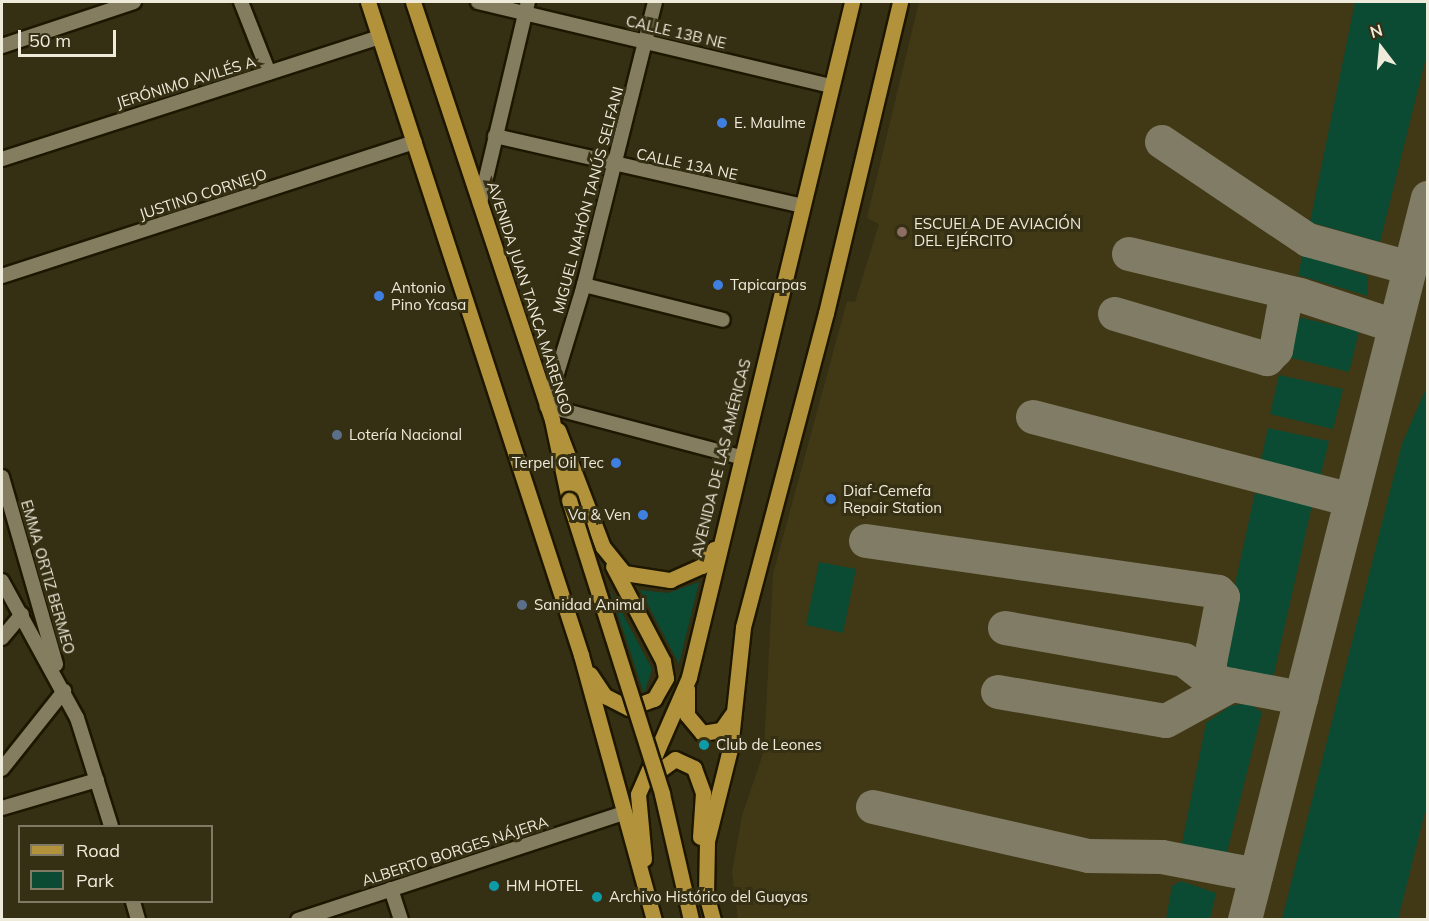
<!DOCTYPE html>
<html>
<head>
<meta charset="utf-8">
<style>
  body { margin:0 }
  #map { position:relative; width:1429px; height:921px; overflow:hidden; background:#352f14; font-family:Mulish,sans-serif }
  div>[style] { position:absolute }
  .built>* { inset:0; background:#413916 }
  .green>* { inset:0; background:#0b4b33 }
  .taxiway>* { height:34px; margin:-17px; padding:0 17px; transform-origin:17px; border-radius:17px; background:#817c66 }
  .roads { filter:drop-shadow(2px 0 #1d1700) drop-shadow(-2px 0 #1d1700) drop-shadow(0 2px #1d1700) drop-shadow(0 -2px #1d1700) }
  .minor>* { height:14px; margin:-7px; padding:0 7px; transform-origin:7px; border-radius:7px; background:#847d60 }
  .major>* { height:15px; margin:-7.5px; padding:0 7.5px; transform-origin:7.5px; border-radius:7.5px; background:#b2923a }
  .bridges { filter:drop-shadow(2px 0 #1d1700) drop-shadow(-2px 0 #1d1700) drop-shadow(0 2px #1d1700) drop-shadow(0 -2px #1d1700) }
  .major-bridge>* { height:15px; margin:-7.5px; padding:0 7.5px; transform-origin:7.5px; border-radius:7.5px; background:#b2923a }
  .dots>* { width:16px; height:16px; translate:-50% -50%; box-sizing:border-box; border:3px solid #352f14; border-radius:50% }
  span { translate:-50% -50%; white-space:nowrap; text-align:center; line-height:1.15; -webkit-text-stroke:6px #352f14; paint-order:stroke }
  .street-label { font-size:15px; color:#efebdb }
  .poi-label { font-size:15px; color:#efebdb }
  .left { translate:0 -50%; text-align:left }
  .right { translate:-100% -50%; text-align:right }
  .frame { position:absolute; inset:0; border:3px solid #efebdb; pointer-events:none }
  .legend { position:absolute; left:18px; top:825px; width:195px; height:78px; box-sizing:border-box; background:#352f14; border:2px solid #7f7a64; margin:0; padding:8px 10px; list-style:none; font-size:18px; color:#efebdb }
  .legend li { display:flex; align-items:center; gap:12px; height:30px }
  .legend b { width:30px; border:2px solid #7f7a64 }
  .north { position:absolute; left:1351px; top:18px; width:60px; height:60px; -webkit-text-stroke:4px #352f14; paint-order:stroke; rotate:344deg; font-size:16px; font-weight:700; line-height:24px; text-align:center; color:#efebdb }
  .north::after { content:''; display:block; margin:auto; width:21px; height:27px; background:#efebdb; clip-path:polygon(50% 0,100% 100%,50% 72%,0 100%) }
  .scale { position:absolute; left:18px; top:30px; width:98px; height:27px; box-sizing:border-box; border:3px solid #efebdb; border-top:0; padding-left:8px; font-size:18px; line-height:21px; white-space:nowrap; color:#efebdb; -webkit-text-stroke:4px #352f14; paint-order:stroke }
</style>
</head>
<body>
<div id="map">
  <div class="built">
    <i style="clip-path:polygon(919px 2px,1427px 2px,1427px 919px,738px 920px,732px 872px,742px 816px,764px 751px,773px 574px,847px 301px,855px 302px,879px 224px,867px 218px)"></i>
  </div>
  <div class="green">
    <i style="clip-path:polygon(1355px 2px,1427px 2px,1427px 53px,1380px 242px,1310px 222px)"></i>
    <i style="clip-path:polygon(1303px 254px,1368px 276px,1368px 296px,1298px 275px)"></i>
    <i style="clip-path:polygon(1293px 316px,1359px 331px,1349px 372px,1283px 356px)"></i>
    <i style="clip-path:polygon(1279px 375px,1343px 389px,1333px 429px,1270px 414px)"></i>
    <i style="clip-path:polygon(1427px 386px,1427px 804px,1398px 919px,1282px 919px,1402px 444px)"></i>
    <i style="clip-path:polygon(1268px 428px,1329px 441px,1320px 478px,1260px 465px)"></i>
    <i style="clip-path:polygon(1255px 493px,1312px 505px,1271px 687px,1215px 675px)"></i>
    <i style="clip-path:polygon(819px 562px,856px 569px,843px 633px,806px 625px)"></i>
    <i style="clip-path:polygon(699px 582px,679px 664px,640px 590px,668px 593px)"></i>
    <i style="clip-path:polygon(610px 590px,652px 669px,644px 694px)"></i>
    <i style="clip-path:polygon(1248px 703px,1262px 712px,1226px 856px,1181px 848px,1206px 723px,1230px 706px)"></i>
    <i style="clip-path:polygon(1181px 881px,1216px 893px,1210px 919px,1166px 919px,1172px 886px)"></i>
  </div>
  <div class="taxiway">
    <i style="left:1162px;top:142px;width:176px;rotate:33.9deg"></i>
    <i style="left:1308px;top:240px;width:106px;rotate:15.4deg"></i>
    <i style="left:1129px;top:254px;width:176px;rotate:13.5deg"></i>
    <i style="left:1300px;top:295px;width:100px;rotate:18.1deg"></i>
    <i style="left:1115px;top:314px;width:159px;rotate:16.5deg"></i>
    <i style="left:1267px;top:359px;width:13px;rotate:-45deg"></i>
    <i style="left:1276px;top:350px;width:49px;rotate:-79.4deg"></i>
    <i style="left:1285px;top:302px;width:14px;rotate:-34deg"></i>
    <i style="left:1033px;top:417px;width:329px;rotate:14.6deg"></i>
    <i style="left:866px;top:541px;width:356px;rotate:8.2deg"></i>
    <i style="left:1218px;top:592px;width:7px;rotate:45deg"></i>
    <i style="left:1223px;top:597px;width:72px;rotate:101.2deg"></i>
    <i style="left:1209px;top:668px;width:16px;rotate:63deg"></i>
    <i style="left:1005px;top:628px;width:182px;rotate:10.1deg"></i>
    <i style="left:1184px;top:660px;width:34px;rotate:38deg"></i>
    <i style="left:1211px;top:681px;width:92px;rotate:10.7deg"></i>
    <i style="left:998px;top:692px;width:170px;rotate:9.8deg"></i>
    <i style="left:1166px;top:721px;width:75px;rotate:-28.6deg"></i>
    <i style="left:873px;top:807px;width:221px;rotate:12.8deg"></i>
    <i style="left:1088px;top:856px;width:74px;rotate:0.8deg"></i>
    <i style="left:1162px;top:857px;width:96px;rotate:10.8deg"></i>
    <i style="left:1245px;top:920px;width:745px;rotate:-75.78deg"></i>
  </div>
  <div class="roads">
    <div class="minor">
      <i style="left:241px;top:2px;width:76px;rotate:68.5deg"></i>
      <i style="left:478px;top:2px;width:363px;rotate:13.4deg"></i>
      <i style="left:655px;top:2px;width:292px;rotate:104.1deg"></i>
      <i style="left:584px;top:285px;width:127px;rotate:107deg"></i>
      <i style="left:547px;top:406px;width:200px;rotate:14.8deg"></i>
      <i style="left:2px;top:46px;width:139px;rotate:-18.4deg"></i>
      <i style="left:495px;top:136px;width:315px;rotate:12.8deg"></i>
      <i style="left:2px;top:159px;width:397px;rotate:-17.9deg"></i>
      <i style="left:480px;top:203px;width:207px;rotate:-76.6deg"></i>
      <i style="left:2px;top:276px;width:434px;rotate:-18deg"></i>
      <i style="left:584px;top:285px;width:143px;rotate:14.1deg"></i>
      <i style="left:2px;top:477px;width:195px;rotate:73.9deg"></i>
      <i style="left:2px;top:581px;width:156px;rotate:61.3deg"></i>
      <i style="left:77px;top:718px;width:113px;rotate:72.5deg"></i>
      <i style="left:2px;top:638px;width:31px;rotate:-50deg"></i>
      <i style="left:2px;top:769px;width:100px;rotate:-51.5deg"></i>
      <i style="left:2px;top:808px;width:99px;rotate:-16.4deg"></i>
      <i style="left:391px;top:889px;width:33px;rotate:72deg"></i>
      <i style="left:133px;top:902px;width:19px;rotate:74deg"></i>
      <i style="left:298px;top:920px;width:340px;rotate:-18.2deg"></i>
    </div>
    <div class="major">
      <i style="left:368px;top:2px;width:687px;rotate:71.93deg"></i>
      <i style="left:581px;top:655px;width:275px;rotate:74.6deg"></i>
      <i style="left:413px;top:2px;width:441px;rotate:71.6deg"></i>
      <i style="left:552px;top:420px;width:82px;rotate:78deg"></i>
      <i style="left:558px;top:430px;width:125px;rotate:69deg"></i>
      <i style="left:603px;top:547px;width:33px;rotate:51deg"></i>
      <i style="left:624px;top:573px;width:47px;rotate:8.7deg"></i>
      <i style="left:670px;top:580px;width:35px;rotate:-24deg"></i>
      <i style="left:702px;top:566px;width:21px;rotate:-55deg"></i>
      <i style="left:590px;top:674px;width:27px;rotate:56deg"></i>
      <i style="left:605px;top:696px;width:27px;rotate:27deg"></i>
      <i style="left:629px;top:708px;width:27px;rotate:-20deg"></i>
      <i style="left:654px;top:699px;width:24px;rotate:-60deg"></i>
      <i style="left:666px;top:678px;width:17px;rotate:-100deg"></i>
      <i style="left:663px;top:661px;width:107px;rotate:-117.8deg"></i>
      <i style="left:687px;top:689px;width:26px;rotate:90deg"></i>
      <i style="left:687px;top:715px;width:23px;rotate:50deg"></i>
      <i style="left:702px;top:733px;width:19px;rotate:-9deg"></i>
      <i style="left:721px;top:730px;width:19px;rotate:-55deg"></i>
      <i style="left:649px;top:778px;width:32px;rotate:-36deg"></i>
      <i style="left:675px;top:759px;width:21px;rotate:25deg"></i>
      <i style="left:694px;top:768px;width:27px;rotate:70deg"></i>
      <i style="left:703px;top:793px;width:44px;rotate:93.9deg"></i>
      <i style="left:644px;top:859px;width:65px;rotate:-95.3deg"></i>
      <i style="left:638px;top:794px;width:128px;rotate:-66.4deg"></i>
      <i style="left:689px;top:677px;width:694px;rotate:-76.42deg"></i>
      <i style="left:713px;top:920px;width:27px;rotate:-105deg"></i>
      <i style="left:706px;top:894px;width:53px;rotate:-88.9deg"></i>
      <i style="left:707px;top:841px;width:95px;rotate:-76deg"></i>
      <i style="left:730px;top:749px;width:123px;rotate:-83.9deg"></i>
      <i style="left:743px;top:627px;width:325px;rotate:-75.2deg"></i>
      <i style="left:826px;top:313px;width:320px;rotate:-76.6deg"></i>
    </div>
  </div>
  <div class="bridges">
    <div class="major-bridge">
      <i style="left:569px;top:500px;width:308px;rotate:72.4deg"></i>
      <i style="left:662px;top:794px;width:129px;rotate:77deg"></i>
    </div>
  </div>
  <div class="dots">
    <i style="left:722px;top:123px;background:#3f7fe0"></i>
    <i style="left:902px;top:232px;background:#8d6e63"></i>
    <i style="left:718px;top:285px;background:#3f7fe0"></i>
    <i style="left:379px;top:296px;background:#3f7fe0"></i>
    <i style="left:337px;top:435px;background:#5c6f8a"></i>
    <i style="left:616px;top:463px;background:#3f7fe0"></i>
    <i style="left:831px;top:499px;background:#3f7fe0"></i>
    <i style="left:643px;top:515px;background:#3f7fe0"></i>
    <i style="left:522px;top:605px;background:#5c6f8a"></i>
    <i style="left:704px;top:745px;background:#0f9aa8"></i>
    <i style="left:494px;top:886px;background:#0f9aa8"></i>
    <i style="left:597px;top:897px;background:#0f9aa8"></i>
  </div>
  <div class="street-label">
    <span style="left:676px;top:32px;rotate:13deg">CALLE 13B NE</span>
    <span style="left:186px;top:82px;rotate:-17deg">JERÓNIMO AVILÉS A</span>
    <span style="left:687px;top:164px;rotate:12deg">CALLE 13A NE</span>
    <span style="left:203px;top:194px;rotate:-18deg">JUSTINO CORNEJO</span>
    <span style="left:588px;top:200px;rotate:-75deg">MIGUEL NAHÓN TANÚS SELFANI</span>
    <span style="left:530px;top:298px;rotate:72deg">AVENIDA JUAN TANCA MARENGO</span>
    <span style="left:721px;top:458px;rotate:-76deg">AVENIDA DE LAS AMÉRICAS</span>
    <span style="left:48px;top:577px;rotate:74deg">EMMA ORTIZ BERMEO</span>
    <span style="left:455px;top:851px;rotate:-18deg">ALBERTO BORGES NÁJERA</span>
  </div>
  <div class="poi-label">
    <span class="left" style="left:734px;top:123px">E. Maulme</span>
    <span class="left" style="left:914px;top:232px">ESCUELA DE AVIACIÓN<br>DEL EJÉRCITO</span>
    <span class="left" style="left:730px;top:285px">Tapicarpas</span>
    <span class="left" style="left:391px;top:296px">Antonio<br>Pino Ycasa</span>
    <span class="left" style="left:349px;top:435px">Lotería Nacional</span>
    <span class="right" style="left:604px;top:463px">Terpel Oil Tec</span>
    <span class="left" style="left:843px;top:499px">Diaf-Cemefa<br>Repair Station</span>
    <span class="right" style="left:631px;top:515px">Va &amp; Ven</span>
    <span class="left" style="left:534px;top:605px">Sanidad Animal</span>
    <span class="left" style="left:716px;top:745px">Club de Leones</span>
    <span class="left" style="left:506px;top:886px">HM HOTEL</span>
    <span class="left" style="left:609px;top:897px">Archivo Histórico del Guayas</span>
  </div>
  <div class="frame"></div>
  <ul class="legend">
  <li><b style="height:8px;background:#b2923a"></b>Road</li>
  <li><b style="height:16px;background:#0b4b33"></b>Park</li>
  </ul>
  <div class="north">N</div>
  <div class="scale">50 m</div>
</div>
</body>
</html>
